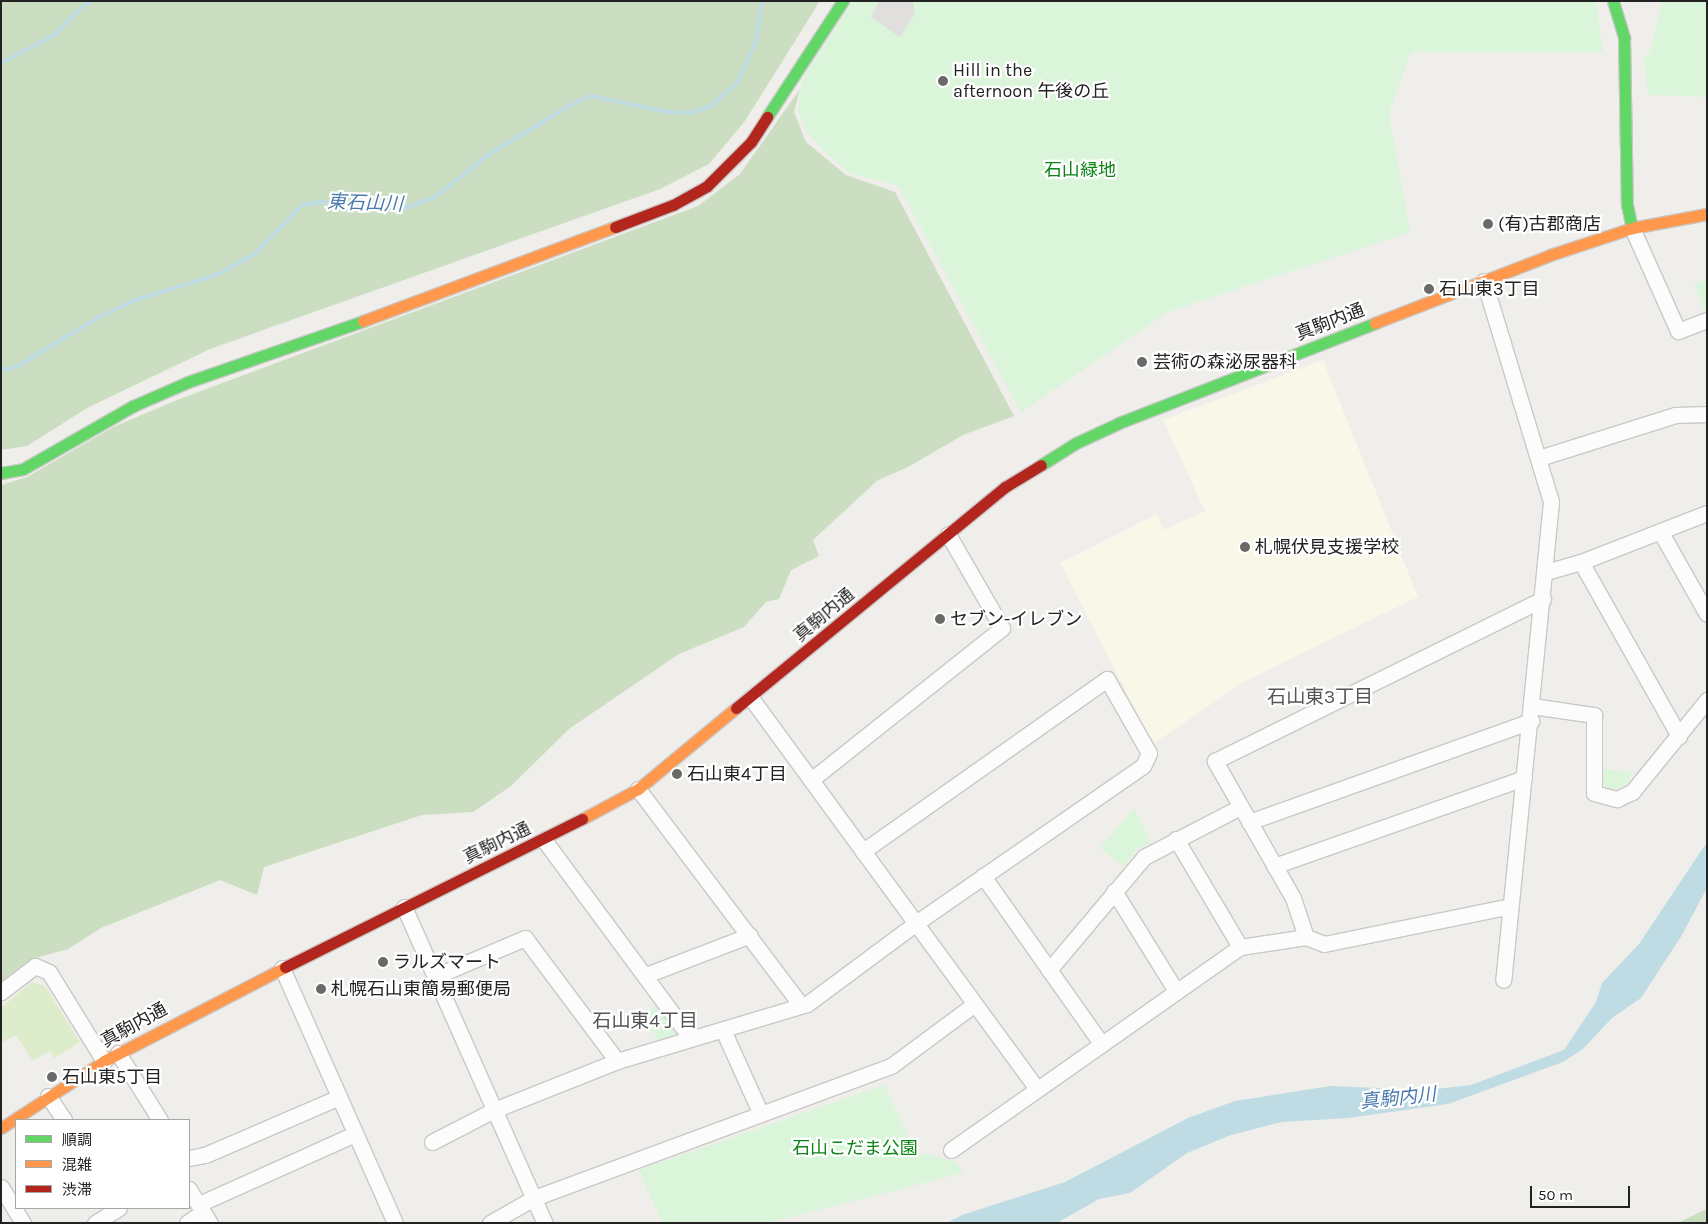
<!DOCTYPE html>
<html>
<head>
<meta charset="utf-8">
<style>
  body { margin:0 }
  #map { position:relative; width:1708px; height:1224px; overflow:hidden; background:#f0eeeb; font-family:Karla,"Noto Sans JP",sans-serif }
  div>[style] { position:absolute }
  .education>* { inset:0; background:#f8f7e8 }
  .grass>* { inset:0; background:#ddeccb }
  .forest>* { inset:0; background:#cbdec1 }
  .park>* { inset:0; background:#daf5da }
  .parking>* { inset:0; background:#e0dfde }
  .water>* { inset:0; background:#bfdbe3 }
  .stream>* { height:4px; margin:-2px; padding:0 2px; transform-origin:2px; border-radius:2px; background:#bfdbe3 }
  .roads { filter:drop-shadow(1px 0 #c9c8c7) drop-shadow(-1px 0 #c9c8c7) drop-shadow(0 1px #c9c8c7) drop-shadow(0 -1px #c9c8c7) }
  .street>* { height:15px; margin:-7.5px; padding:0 7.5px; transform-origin:7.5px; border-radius:7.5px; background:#fdfcfc }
  .fast>* { height:11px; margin:-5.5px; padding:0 5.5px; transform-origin:5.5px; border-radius:5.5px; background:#63d668 }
  .slow>* { height:11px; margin:-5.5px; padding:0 5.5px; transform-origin:5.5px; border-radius:5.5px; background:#ff974d }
  .jam>* { height:11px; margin:-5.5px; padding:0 5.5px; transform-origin:5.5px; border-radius:5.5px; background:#b3261e }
  .dots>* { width:14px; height:14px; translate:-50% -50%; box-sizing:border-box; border:2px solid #fff; border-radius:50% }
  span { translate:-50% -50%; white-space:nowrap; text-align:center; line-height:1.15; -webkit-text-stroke:4.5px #fff; paint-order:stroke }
  .poi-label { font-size:18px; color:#222 }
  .left { translate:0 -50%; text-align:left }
  .park-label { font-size:18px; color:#0c8416 }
  .street-label { font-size:18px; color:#222 }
  .water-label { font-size:19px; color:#4a7aab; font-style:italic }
  .neighbourhood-label { font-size:19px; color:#555 }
  .frame { position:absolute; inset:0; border:2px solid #222; pointer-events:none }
  .legend { position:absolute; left:15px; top:1119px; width:175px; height:90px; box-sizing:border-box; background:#fff; border:1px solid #a7a7a7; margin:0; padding:6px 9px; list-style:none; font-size:15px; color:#222 }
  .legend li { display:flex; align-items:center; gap:10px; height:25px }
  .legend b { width:25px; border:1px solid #a7a7a7 }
  .scale { position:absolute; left:1530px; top:1186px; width:100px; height:22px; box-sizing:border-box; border:2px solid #222; border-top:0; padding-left:6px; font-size:15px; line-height:18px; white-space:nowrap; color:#222; -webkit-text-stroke:4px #fff; paint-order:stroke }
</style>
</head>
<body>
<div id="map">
  <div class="education">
    <i style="clip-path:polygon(1323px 360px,1418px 597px,1245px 681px,1153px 744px,1060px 563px,1157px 514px,1164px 530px,1205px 511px,1163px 420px)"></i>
  </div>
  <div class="grass">
    <i style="clip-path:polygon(32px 982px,45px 986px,80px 1042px,54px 1058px,50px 1051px,33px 1061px,16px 1035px,1px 1043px,1px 1008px)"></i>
  </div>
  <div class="forest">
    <i style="clip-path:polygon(1px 1px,820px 1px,745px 121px,709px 164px,660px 189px,210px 349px,87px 408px,27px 446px,1px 450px)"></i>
    <i style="clip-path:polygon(800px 89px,794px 112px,806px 142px,846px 175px,895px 192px,1014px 416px,963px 435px,908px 467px,878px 480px,813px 540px,819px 556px,791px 570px,779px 599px,766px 602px,744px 627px,679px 654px,569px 729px,511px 786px,473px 812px,422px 815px,264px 867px,257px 895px,220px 880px,101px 928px,68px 949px,36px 958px,1px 984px,1px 485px,27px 477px,113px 427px,177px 400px,698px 206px,740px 174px)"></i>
    <i style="clip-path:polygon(1707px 1209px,1707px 1223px,1677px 1223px)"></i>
  </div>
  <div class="park">
    <i style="clip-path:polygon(853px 1px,1596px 1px,1603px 52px,1411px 52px,1389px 113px,1410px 232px,1168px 312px,1021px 412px,898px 186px,849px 173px,824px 151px,806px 130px,798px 112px,802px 80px)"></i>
    <i style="clip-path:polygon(1662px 1px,1707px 1px,1707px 97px,1648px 95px,1644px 59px,1650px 52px)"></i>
    <i style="clip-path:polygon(1707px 279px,1707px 309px,1704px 310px,1694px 284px)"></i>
    <i style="clip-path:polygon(1603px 769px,1633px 773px,1625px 786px,1613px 791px,1601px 783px)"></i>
    <i style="clip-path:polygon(1134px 808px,1151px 842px,1136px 850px,1124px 867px,1100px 848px)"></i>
    <i style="clip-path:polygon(656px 1005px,678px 1033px,659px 1041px,641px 1016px)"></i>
    <i style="clip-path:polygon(884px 1085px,916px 1152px,955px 1161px,963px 1173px,767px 1223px,663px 1223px,638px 1170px)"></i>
  </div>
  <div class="parking">
    <i style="clip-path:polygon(879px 1px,913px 1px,915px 13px,900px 37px,871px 17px)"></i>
  </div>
  <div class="water">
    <i style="clip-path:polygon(1707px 842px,1707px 888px,1682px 935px,1641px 998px,1612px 1018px,1583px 1049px,1563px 1062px,1448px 1104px,1348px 1118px,1282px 1122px,1231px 1135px,1187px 1153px,1130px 1193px,1099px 1199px,1057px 1223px,947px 1223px,962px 1215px,1065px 1182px,1188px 1118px,1235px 1101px,1330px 1086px,1427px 1090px,1471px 1085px,1564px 1050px,1596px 1002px,1602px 983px,1639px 944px)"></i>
  </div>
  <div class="stream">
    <i style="left:1px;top:63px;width:60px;rotate:-27.8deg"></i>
    <i style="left:54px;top:35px;width:42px;rotate:-45deg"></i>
    <i style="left:84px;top:5px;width:10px;rotate:-24deg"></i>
    <i style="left:1px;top:370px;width:17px;rotate:-13deg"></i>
    <i style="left:18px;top:366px;width:92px;rotate:-31.3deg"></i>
    <i style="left:97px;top:318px;width:43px;rotate:-24.8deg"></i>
    <i style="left:136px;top:300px;width:84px;rotate:-17.4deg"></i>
    <i style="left:216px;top:275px;width:44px;rotate:-28.3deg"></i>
    <i style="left:255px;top:254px;width:68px;rotate:-46.2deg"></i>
    <i style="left:302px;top:205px;width:19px;rotate:-9deg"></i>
    <i style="left:321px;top:202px;width:84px;rotate:4.1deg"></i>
    <i style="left:405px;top:208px;width:32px;rotate:-20deg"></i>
    <i style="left:435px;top:197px;width:71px;rotate:-38.2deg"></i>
    <i style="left:491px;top:153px;width:96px;rotate:-30.9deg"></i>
    <i style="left:573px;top:104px;width:20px;rotate:-24deg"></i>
    <i style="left:591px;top:96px;width:78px;rotate:11.9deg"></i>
    <i style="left:667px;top:112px;width:25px;rotate:2deg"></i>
    <i style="left:692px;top:113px;width:20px;rotate:-20deg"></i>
    <i style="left:711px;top:106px;width:35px;rotate:-41deg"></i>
    <i style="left:737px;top:83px;width:46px;rotate:-65.7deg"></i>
    <i style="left:756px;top:41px;width:40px;rotate:-81.5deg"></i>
  </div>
  <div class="roads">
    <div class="street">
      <i style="left:1632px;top:228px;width:113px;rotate:65.9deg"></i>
      <i style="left:1678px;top:331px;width:31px;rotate:-21deg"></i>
      <i style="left:1484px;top:281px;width:231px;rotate:73.1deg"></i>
      <i style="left:1551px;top:502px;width:480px;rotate:95.7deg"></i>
      <i style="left:1539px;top:458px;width:143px;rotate:-17.5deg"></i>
      <i style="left:1675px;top:415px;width:32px;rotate:-2deg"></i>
      <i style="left:1660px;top:531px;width:95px;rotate:60.5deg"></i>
      <i style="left:1581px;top:562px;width:200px;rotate:60.6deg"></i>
      <i style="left:1546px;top:572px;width:36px;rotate:-16deg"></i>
      <i style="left:1581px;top:562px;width:135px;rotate:-21.3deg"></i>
      <i style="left:751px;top:698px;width:484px;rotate:53.8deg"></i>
      <i style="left:1532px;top:706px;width:63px;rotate:8.3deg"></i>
      <i style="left:1594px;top:715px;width:78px;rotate:90deg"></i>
      <i style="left:1594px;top:793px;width:24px;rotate:15deg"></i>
      <i style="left:1617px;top:799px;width:17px;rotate:-25deg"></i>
      <i style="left:1632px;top:792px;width:119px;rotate:-50.8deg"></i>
      <i style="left:811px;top:780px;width:244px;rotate:-38.5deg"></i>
      <i style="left:1002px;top:628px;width:108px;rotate:-119.9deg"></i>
      <i style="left:638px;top:789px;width:269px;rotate:53deg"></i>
      <i style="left:1249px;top:822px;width:300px;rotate:-19.7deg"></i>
      <i style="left:1176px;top:839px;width:126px;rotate:59.3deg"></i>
      <i style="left:544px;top:840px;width:247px;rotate:53.5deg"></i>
      <i style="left:1274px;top:866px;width:265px;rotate:-19.4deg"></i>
      <i style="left:983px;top:876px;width:204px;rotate:54.8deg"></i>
      <i style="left:1114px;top:891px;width:118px;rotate:58.2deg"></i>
      <i style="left:404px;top:907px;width:346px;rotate:66deg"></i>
      <i style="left:1306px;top:937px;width:41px;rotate:-108.4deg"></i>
      <i style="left:1293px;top:898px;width:158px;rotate:-119.7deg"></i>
      <i style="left:1215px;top:761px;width:366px;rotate:-26.3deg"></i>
      <i style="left:282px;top:968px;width:279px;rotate:66.1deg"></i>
      <i style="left:1049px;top:970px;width:148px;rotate:-49.9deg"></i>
      <i style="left:1144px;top:857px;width:108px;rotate:-27.5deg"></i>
      <i style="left:646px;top:975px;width:111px;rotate:-21deg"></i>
      <i style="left:436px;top:976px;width:97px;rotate:-23.1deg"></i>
      <i style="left:525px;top:938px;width:154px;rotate:53.2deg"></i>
      <i style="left:1px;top:992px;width:43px;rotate:-37.4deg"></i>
      <i style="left:35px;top:966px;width:15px;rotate:23deg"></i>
      <i style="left:49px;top:972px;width:105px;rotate:58.3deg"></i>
      <i style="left:723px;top:1030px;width:92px;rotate:65.7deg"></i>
      <i style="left:118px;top:1053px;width:79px;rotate:57.9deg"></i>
      <i style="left:48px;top:1096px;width:29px;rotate:56deg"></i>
      <i style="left:432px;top:1142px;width:70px;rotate:-27.3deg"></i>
      <i style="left:494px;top:1110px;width:132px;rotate:-21.7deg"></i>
      <i style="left:617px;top:1061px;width:198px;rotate:-16.7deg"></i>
      <i style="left:807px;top:1004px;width:136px;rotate:-36.6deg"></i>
      <i style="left:916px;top:923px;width:276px;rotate:-34.7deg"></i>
      <i style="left:1143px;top:766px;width:14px;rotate:-65deg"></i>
      <i style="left:1149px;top:753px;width:85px;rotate:-119.6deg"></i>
      <i style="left:1107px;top:679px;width:299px;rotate:144.8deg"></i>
      <i style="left:951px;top:1150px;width:353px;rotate:-35.1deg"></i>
      <i style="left:1240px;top:947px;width:67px;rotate:-8.6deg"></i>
      <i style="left:1306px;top:937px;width:19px;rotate:21deg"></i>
      <i style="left:1324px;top:944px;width:190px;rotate:-11.5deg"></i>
      <i style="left:189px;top:1158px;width:16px;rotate:-11deg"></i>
      <i style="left:205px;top:1155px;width:146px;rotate:-23.4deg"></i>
      <i style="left:1px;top:1187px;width:42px;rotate:58.6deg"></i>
      <i style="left:189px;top:1189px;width:27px;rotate:59deg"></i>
      <i style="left:199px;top:1204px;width:171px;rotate:-24.2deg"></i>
      <i style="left:95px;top:1223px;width:28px;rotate:-32deg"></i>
      <i style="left:187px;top:1223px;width:19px;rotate:-35deg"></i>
      <i style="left:203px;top:1212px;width:13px;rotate:58deg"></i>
      <i style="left:490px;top:1223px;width:51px;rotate:-29.6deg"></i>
      <i style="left:534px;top:1198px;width:381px;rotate:-20.3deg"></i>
      <i style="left:891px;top:1066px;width:102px;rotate:-36.6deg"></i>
    </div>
    <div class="fast">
      <i style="left:1613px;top:1px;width:39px;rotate:73deg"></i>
      <i style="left:1624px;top:38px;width:167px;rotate:89deg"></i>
      <i style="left:1627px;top:205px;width:24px;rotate:78deg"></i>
      <i style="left:767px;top:117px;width:139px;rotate:-56.8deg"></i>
      <i style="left:1041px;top:465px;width:41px;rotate:-32.2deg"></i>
      <i style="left:1076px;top:443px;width:47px;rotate:-24.9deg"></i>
      <i style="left:1119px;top:423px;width:275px;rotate:-21.3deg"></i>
      <i style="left:1px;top:473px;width:22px;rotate:-10deg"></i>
      <i style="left:23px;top:469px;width:127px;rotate:-29.8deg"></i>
      <i style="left:133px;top:406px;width:60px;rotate:-23.6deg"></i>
      <i style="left:188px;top:382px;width:185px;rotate:-19.2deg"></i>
    </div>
    <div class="slow">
      <i style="left:363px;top:321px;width:269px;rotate:-20.5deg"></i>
      <i style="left:1375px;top:323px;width:188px;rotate:-21.2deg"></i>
      <i style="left:1550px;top:255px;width:86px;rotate:-18.2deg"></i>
      <i style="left:1632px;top:228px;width:76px;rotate:-10.6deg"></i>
      <i style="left:582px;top:819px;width:64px;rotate:-28.2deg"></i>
      <i style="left:638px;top:789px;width:127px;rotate:-39.6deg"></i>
      <i style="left:1px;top:1128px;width:123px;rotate:-33deg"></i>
      <i style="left:104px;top:1061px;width:204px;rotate:-27.4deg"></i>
    </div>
    <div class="jam">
      <i style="left:615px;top:227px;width:62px;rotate:-20.8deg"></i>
      <i style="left:673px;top:205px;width:39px;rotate:-29deg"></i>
      <i style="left:707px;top:186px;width:62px;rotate:-45deg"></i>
      <i style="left:751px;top:142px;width:30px;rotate:-57deg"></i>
      <i style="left:736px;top:708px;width:348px;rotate:-39.4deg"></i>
      <i style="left:1005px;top:487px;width:42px;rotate:-31.4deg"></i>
      <i style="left:285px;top:967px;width:332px;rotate:-26.5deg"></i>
    </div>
  </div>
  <div class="dots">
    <i style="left:943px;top:81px;background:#6a6968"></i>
    <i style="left:1488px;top:224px;background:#6a6968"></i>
    <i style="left:1429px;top:289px;background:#6a6968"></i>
    <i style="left:1142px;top:362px;background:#6a6968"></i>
    <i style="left:1245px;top:547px;background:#6a6968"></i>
    <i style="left:940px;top:619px;background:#6a6968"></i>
    <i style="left:677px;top:774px;background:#6a6968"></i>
    <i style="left:383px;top:962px;background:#6a6968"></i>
    <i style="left:321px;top:989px;background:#6a6968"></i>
    <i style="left:52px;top:1077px;background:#6a6968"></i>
  </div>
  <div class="poi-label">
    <span class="left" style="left:953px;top:81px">Hill in the<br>afternoon 午後の丘</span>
    <span class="left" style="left:1498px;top:224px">(有)古郡商店</span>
    <span class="left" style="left:1439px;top:289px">石山東3丁目</span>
    <span class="left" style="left:1153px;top:362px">芸術の森泌尿器科</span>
    <span class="left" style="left:1255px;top:547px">札幌伏見支援学校</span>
    <span class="left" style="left:950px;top:619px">セブン-イレブン</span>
    <span class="left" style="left:687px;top:774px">石山東4丁目</span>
    <span class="left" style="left:393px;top:962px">ラルズマート</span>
    <span class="left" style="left:331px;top:989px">札幌石山東簡易郵便局</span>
    <span class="left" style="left:62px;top:1077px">石山東5丁目</span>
  </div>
  <div class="park-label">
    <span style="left:1080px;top:170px">石山緑地</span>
    <span style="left:855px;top:1148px">石山こだま公園</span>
  </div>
  <div class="street-label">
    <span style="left:1330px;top:322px;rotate:-21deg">真駒内通</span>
    <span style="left:824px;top:615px;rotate:-40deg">真駒内通</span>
    <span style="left:497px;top:843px;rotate:-26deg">真駒内通</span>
    <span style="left:134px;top:1025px;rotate:-29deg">真駒内通</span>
  </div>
  <div class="water-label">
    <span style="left:365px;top:204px;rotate:2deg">東石山川</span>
    <span style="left:1398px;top:1099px;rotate:-6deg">真駒内川</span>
  </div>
  <div class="neighbourhood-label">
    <span style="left:1320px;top:698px">石山東3丁目</span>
    <span style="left:645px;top:1022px">石山東4丁目</span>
  </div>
  <div class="frame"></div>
  <ul class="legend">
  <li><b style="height:6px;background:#63d668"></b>順調</li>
  <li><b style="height:6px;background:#ff974d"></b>混雑</li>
  <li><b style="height:6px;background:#b3261e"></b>渋滞</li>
  </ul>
  <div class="scale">50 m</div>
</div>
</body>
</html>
